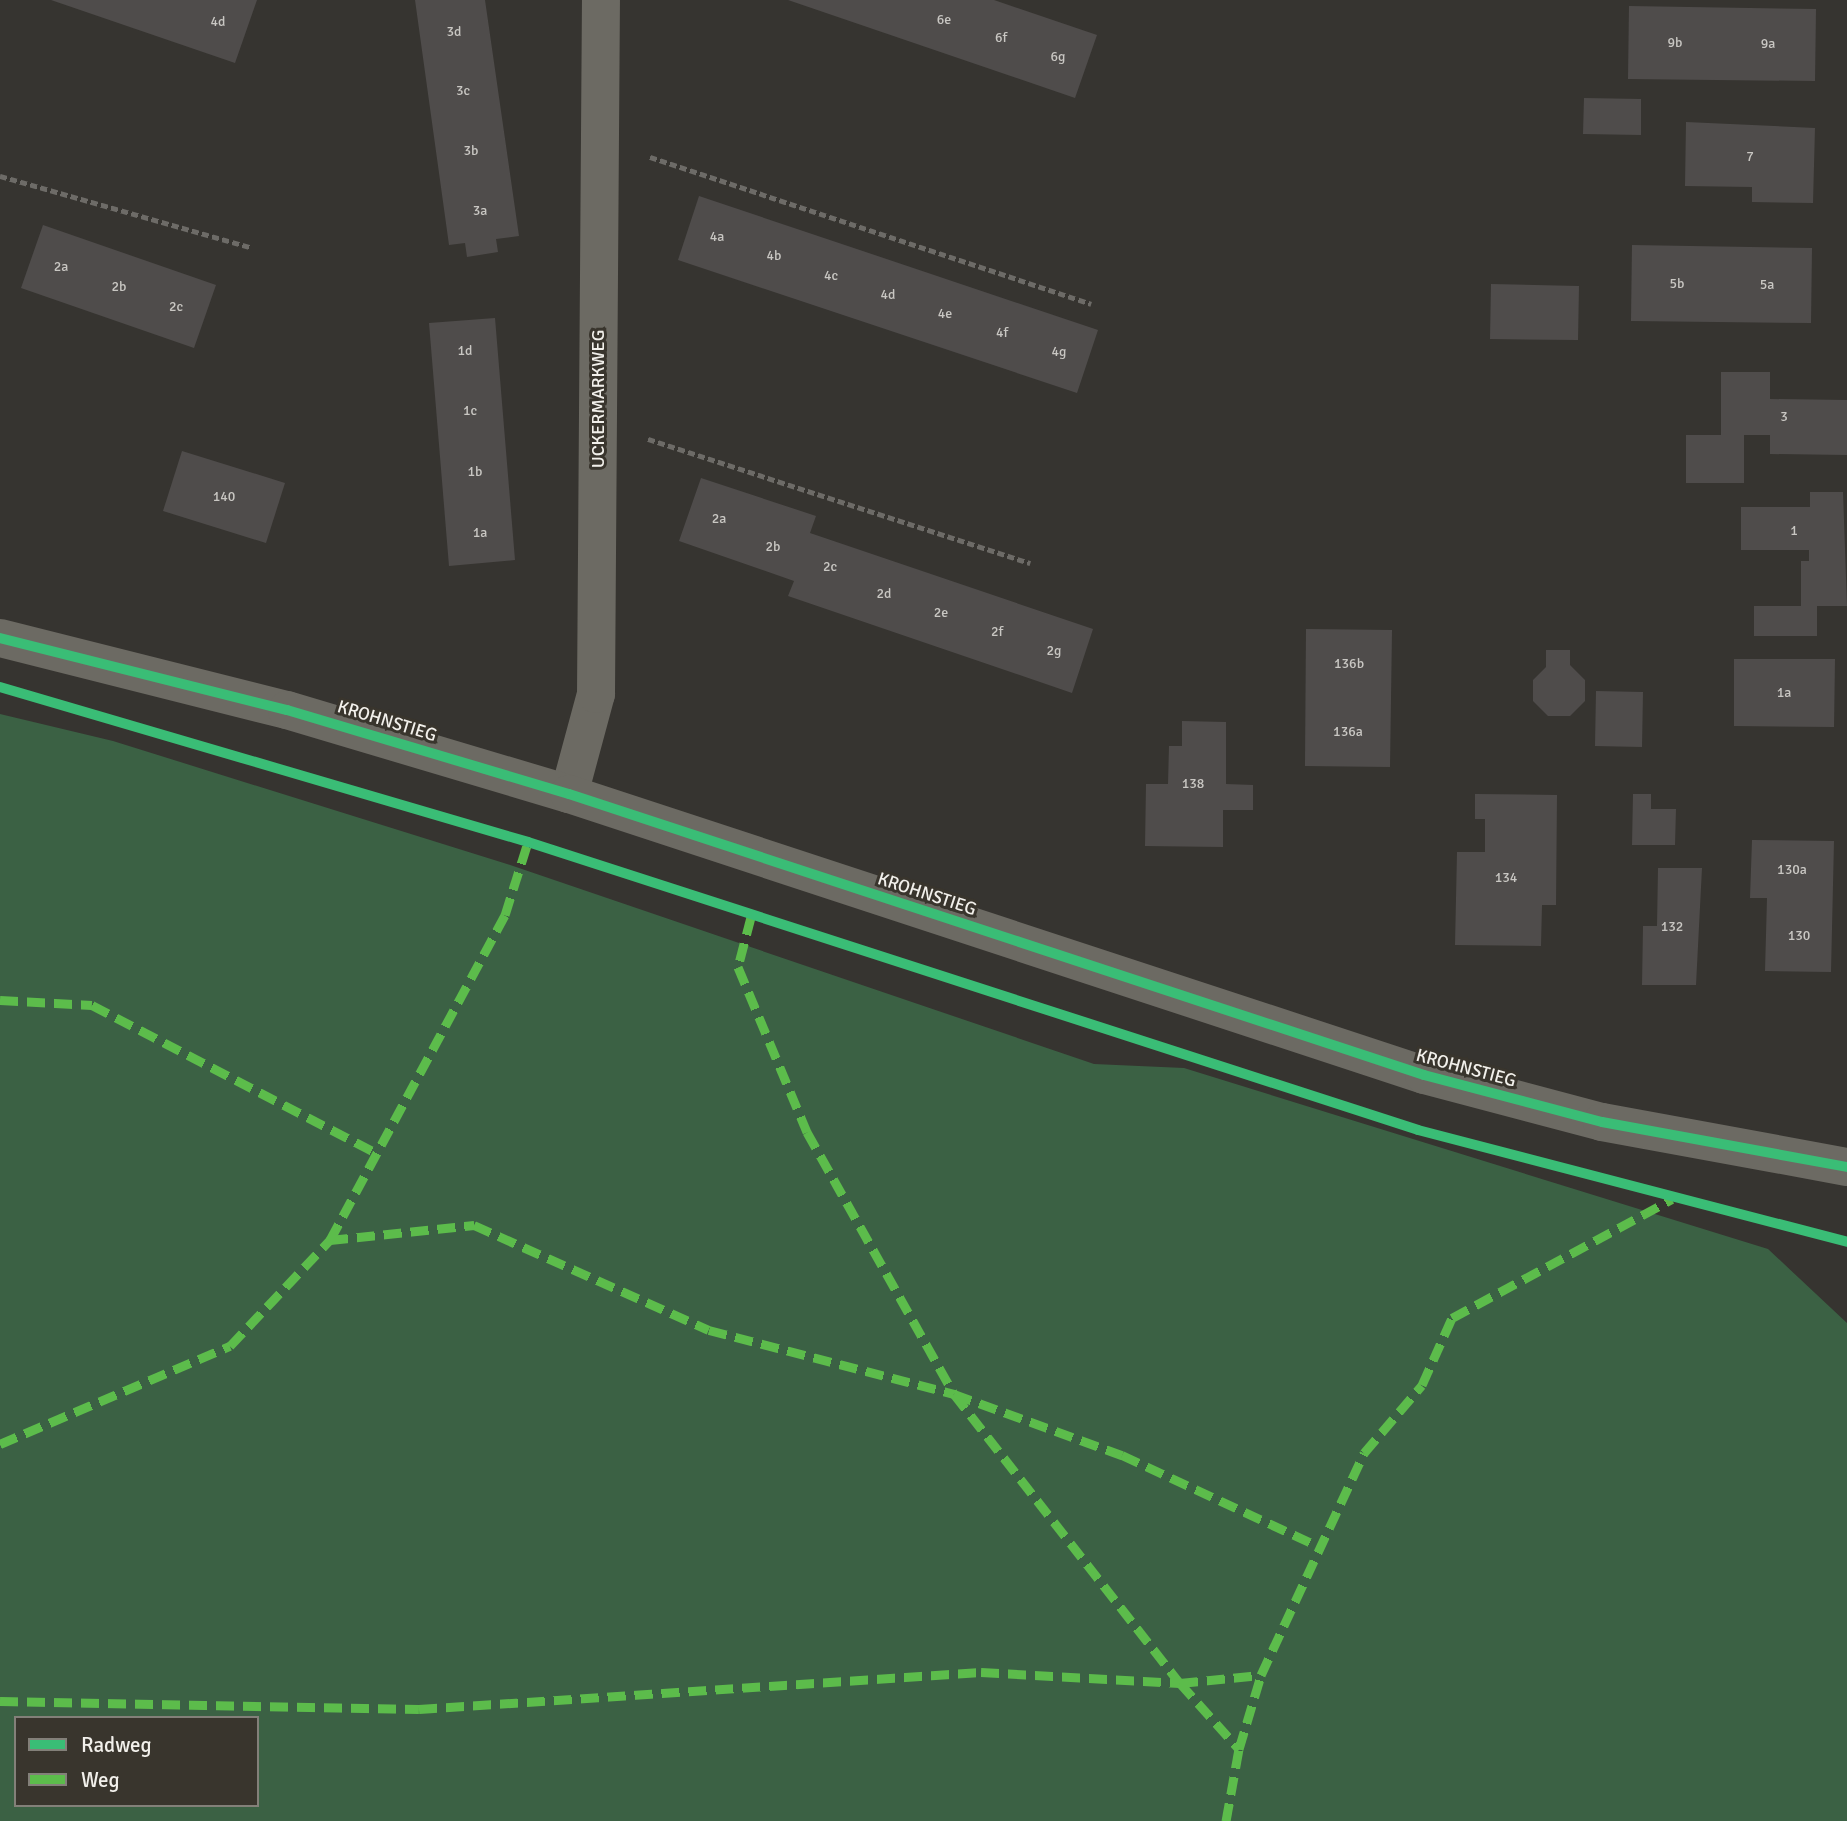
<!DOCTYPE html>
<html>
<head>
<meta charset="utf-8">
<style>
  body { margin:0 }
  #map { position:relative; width:1847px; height:1821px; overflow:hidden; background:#363430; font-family:Signika,sans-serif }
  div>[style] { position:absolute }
  .green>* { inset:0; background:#3b6144 }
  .building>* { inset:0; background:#4f4c4b }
  .path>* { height:4.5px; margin-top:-2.25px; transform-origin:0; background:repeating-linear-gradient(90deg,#6d6b67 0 7px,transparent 0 10.5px) }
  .minor>* { height:38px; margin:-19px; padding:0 19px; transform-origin:19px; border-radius:19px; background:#6c6a63 }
  .primary>* { height:38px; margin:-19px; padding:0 19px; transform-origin:19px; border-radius:19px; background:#6c6a63 }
  .quiet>* { height:9px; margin-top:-4.5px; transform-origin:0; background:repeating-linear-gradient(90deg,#5cbc4b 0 18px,transparent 0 27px) }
  .cycleway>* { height:10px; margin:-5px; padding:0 5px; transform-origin:5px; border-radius:5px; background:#3abd76 }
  span { translate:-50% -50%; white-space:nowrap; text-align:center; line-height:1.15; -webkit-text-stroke:6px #39352d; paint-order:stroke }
  .number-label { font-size:14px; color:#c9c7c3 }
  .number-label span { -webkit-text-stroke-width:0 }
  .street-label { font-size:18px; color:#f2f0eb }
  .legend { position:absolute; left:14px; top:1716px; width:245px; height:91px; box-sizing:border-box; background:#39352d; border:2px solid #838079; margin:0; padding:9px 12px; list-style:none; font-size:21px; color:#f2f0eb }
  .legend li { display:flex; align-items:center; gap:14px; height:35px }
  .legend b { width:35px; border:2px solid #838079 }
</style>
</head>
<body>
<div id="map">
  <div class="green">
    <i style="clip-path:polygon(evenodd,0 714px,113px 741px,507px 864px,1094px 1064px,1184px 1068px,1768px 1249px,1847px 1323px,1847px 1821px,0 1821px,0 714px,16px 1718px,257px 1718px,257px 1805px,16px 1805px,16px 1718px)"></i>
  </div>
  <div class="building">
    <i style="clip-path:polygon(51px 0,257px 0,235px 63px)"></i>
    <i style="clip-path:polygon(415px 0,485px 0,519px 236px,496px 239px,498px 252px,467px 257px,465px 243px,449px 245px)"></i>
    <i style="clip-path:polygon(788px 0,994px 0,1097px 35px,1075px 98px)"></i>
    <i style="clip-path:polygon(1629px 6px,1816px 9px,1815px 81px,1628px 79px)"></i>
    <i style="clip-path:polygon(1584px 98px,1641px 99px,1641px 135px,1583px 134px)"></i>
    <i style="clip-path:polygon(1686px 122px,1815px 128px,1813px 203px,1752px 202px,1752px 187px,1685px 186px)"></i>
    <i style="clip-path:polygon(699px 196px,1098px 330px,1077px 393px,678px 260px)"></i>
    <i style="clip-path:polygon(43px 225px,216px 285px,194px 348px,21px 288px)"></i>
    <i style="clip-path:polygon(1632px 245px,1812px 248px,1811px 323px,1631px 321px)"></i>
    <i style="clip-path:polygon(1491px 284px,1579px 286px,1578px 340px,1490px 339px)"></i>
    <i style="clip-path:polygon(495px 318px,515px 560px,449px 566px,429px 323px)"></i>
    <i style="clip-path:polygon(1721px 372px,1770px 372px,1770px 399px,1847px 400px,1847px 455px,1770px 454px,1770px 435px,1744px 435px,1744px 483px,1686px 483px,1686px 435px,1721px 435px)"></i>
    <i style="clip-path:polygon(182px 451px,285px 483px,266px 543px,163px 511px)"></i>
    <i style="clip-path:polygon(701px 478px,816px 516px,810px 533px,1093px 629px,1072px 693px,788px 596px,794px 581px,679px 541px)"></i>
    <i style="clip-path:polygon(1810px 492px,1843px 492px,1847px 606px,1817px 606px,1817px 636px,1754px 636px,1754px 606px,1801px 606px,1801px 561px,1809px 561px,1809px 550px,1741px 550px,1741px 507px,1810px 507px)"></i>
    <i style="clip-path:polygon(1306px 629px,1392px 630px,1390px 767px,1305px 766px)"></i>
    <i style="clip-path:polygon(1546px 650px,1570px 650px,1570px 665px,1585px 680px,1585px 701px,1570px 716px,1548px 716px,1533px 701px,1533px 680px,1546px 667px)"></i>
    <i style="clip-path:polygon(1734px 659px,1835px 659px,1834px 727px,1734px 726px)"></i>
    <i style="clip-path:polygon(1596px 691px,1643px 692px,1642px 747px,1595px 746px)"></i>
    <i style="clip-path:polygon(1182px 721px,1226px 722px,1226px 784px,1253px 785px,1253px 810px,1223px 810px,1223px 847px,1145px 846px,1146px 784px,1168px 784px,1169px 746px,1182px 746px)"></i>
    <i style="clip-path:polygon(1475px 794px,1557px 795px,1556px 905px,1542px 905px,1541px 946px,1455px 945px,1457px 852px,1485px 852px,1485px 819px,1475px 819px)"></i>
    <i style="clip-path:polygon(1633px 794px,1651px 794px,1651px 809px,1676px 809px,1675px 845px,1632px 845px)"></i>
    <i style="clip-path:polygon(1752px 840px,1834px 841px,1831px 972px,1765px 971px,1767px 898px,1750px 898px)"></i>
    <i style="clip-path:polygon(1658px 868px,1702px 868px,1696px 985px,1642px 985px,1643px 926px,1657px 926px)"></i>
  </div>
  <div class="path">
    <i style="left:650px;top:157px;width:465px;rotate:18.4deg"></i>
    <i style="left:0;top:176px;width:260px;rotate:15.9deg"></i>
    <i style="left:648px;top:439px;width:402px;rotate:18deg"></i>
  </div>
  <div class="minor">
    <i style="left:569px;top:794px;width:104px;rotate:-74.9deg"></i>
    <i style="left:596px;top:694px;width:694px;rotate:-89.59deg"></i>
  </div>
  <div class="primary">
    <i style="left:0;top:638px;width:296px;rotate:14.1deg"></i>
    <i style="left:287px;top:710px;width:294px;rotate:16.6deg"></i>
    <i style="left:569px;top:794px;width:900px;rotate:18.19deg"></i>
    <i style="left:1424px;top:1075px;width:184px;rotate:14.8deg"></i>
    <i style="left:1602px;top:1122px;width:249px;rotate:10.4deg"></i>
  </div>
  <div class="quiet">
    <i style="left:751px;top:917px;width:52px;rotate:104.6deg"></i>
    <i style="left:738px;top:967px;width:179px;rotate:67.3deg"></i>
    <i style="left:807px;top:1132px;width:300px;rotate:60.7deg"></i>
    <i style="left:954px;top:1394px;width:367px;rotate:52deg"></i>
    <i style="left:1180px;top:1683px;width:89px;rotate:48.2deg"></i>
    <i style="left:0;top:1000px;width:92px;rotate:3.1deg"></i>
    <i style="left:92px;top:1005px;width:318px;rotate:27.5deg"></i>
    <i style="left:330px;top:1240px;width:145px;rotate:-5.9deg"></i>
    <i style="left:474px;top:1225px;width:257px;rotate:24.1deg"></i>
    <i style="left:709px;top:1330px;width:253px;rotate:14.6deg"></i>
    <i style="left:954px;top:1394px;width:179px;rotate:20deg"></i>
    <i style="left:1122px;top:1455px;width:218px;rotate:24.9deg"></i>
    <i style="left:0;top:1444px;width:250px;rotate:-23.1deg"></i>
    <i style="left:230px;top:1346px;width:146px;rotate:-46.7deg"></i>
    <i style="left:330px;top:1240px;width:369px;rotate:-61.7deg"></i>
    <i style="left:505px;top:915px;width:77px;rotate:-72.5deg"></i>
    <i style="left:0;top:1701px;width:419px;rotate:1.1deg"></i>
    <i style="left:419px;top:1709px;width:563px;rotate:-3.77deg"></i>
    <i style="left:981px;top:1672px;width:199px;rotate:3.2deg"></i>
    <i style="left:1180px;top:1683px;width:81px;rotate:-5.6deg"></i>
    <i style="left:1226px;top:1821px;width:73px;rotate:-79.8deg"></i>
    <i style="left:1239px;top:1749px;width:77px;rotate:-73.4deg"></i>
    <i style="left:1261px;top:1675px;width:245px;rotate:-65.1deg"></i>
    <i style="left:1364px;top:1453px;width:89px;rotate:-49.5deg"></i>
    <i style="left:1422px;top:1385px;width:73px;rotate:-65.9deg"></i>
    <i style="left:1452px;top:1318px;width:250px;rotate:-28.4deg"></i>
  </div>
  <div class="cycleway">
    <i style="left:0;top:638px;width:296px;rotate:14.1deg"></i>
    <i style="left:287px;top:710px;width:294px;rotate:16.6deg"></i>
    <i style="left:569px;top:794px;width:900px;rotate:18.19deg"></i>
    <i style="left:1424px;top:1075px;width:184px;rotate:14.8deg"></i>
    <i style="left:1602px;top:1122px;width:249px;rotate:10.4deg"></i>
    <i style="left:0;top:687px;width:550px;rotate:16.36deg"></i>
    <i style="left:528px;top:842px;width:935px;rotate:17.93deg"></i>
    <i style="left:1418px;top:1130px;width:443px;rotate:14.6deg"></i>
  </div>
  <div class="number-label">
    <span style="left:944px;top:20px">6e</span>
    <span style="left:218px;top:22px">4d</span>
    <span style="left:454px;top:32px">3d</span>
    <span style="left:1001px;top:38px">6f</span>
    <span style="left:1675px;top:43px">9b</span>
    <span style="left:1768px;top:44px">9a</span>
    <span style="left:1058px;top:57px">6g</span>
    <span style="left:463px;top:91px">3c</span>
    <span style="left:471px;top:151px">3b</span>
    <span style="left:1750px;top:157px">7</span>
    <span style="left:480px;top:211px">3a</span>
    <span style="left:717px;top:237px">4a</span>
    <span style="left:774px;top:256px">4b</span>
    <span style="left:61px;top:267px">2a</span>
    <span style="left:831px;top:276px">4c</span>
    <span style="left:1677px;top:284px">5b</span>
    <span style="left:1767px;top:285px">5a</span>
    <span style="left:119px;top:287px">2b</span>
    <span style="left:888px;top:295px">4d</span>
    <span style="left:176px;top:307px">2c</span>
    <span style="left:945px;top:314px">4e</span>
    <span style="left:1002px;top:333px">4f</span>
    <span style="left:465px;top:351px">1d</span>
    <span style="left:1059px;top:352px">4g</span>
    <span style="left:470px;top:411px">1c</span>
    <span style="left:1784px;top:417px">3</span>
    <span style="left:475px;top:472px">1b</span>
    <span style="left:224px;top:497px">140</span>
    <span style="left:719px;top:519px">2a</span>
    <span style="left:1794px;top:531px">1</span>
    <span style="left:480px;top:533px">1a</span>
    <span style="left:773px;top:547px">2b</span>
    <span style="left:830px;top:567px">2c</span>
    <span style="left:884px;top:594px">2d</span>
    <span style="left:941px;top:613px">2e</span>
    <span style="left:997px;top:632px">2f</span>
    <span style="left:1054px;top:651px">2g</span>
    <span style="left:1349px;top:664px">136b</span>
    <span style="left:1784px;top:693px">1a</span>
    <span style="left:1348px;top:732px">136a</span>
    <span style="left:1193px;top:784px">138</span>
    <span style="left:1792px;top:870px">130a</span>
    <span style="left:1506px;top:878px">134</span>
    <span style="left:1672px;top:927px">132</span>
    <span style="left:1799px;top:936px">130</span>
  </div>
  <div class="street-label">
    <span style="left:598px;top:399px;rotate:-90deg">UCKERMARKWEG</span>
    <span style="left:387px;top:721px;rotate:17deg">KROHNSTIEG</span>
    <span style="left:927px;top:894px;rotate:18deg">KROHNSTIEG</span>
    <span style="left:1466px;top:1068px;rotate:15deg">KROHNSTIEG</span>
  </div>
  <ul class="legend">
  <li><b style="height:9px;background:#3abd76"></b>Radweg</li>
  <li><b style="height:9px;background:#5cbc4b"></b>Weg</li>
  </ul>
</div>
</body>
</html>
